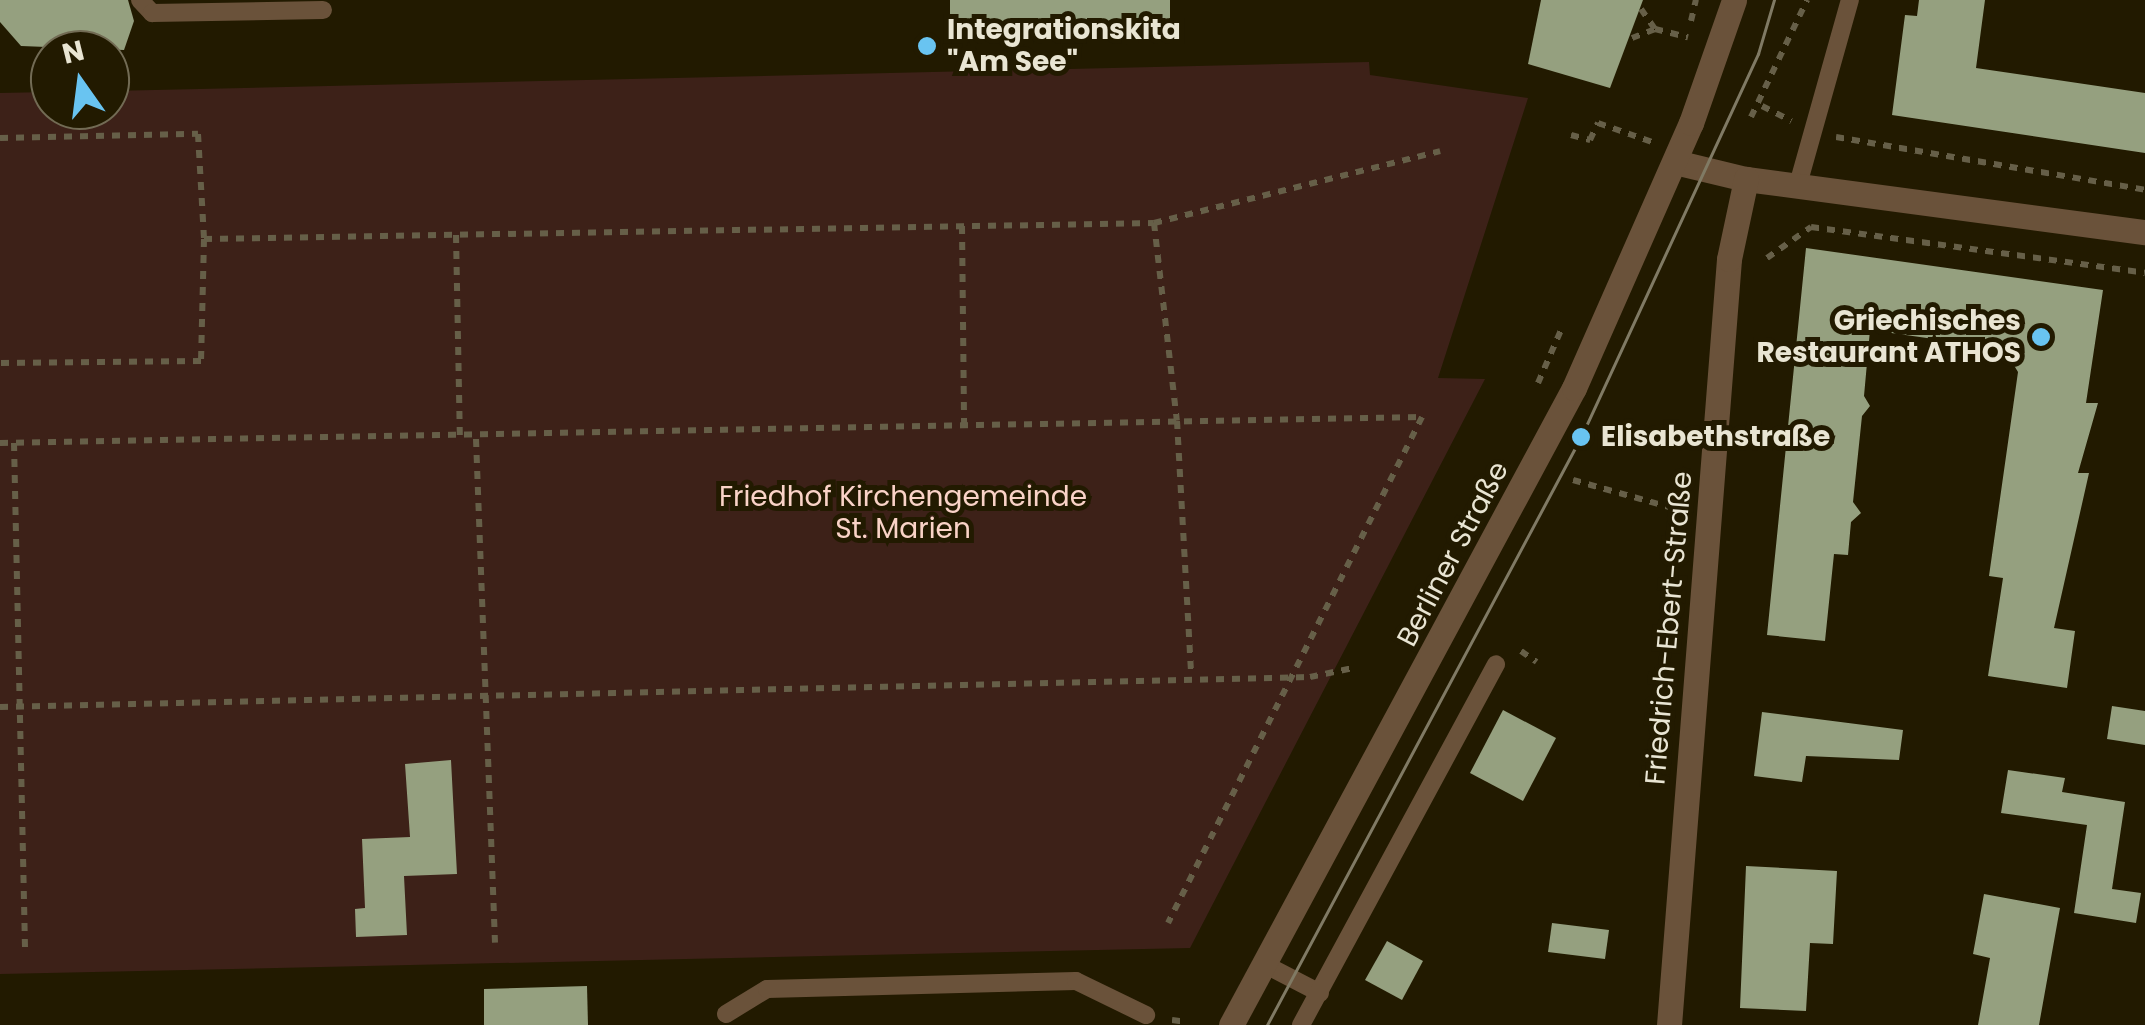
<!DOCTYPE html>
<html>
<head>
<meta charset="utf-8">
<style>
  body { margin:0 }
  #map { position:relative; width:2145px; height:1025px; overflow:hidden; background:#221a00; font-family:Poppins,sans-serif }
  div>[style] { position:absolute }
  .green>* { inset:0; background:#3d2118 }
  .building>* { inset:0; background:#95a07f }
  .path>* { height:6px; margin-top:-3px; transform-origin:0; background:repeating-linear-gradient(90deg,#665f48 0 8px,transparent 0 16px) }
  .service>* { height:18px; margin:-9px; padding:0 9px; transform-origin:9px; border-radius:9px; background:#6a523a }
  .tertiary>* { height:25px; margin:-12.5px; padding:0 12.5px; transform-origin:12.5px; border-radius:12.5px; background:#6a523a }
  .tram>* { height:2.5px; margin:-1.25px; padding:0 1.25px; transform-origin:1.25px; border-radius:1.25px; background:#807a64 }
  .dots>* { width:28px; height:28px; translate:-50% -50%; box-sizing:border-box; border:5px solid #221a00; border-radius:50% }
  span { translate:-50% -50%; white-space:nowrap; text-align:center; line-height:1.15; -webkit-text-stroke:10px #221a00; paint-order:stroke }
  .poi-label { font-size:28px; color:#e9e5d3; font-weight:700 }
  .left { translate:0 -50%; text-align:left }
  .right { translate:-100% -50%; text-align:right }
  .park-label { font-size:28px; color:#fad3c7 }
  .street-label { font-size:28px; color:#e9e5d3 }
  .north { position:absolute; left:30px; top:30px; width:100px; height:100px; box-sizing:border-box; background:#221a00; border:2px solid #726b54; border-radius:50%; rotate:346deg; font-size:28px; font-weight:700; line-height:40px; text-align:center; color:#e9e5d3 }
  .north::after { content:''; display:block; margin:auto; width:35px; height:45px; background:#69c4f1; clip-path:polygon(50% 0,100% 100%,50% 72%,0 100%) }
</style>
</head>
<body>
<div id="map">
  <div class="green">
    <i style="clip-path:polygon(1369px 62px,1370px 75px,1528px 98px,1438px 378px,1485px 379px,1190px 948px,0 974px,0 93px,50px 92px,50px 110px,110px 110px,110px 91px)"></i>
  </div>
  <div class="building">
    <i style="clip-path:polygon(0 0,128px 0,134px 21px,124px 50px,21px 46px,0 22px)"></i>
    <i style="clip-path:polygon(950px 0,1170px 0,1170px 27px,950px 31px)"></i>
    <i style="clip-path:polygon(1541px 0,1643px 0,1610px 88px,1528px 64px)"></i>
    <i style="clip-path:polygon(1919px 0,1985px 0,1976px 68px,2145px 93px,2145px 153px,1892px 115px,1905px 15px,1917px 16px)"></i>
    <i style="clip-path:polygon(1806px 248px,2103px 290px,2086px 403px,2098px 403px,2078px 473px,2089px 473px,2054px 628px,2075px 631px,2067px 688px,1988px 676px,2003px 578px,1989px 576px,2018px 372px,2004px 349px,1954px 342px,1942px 352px,1934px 339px,1870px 330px,1864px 396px,1870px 406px,1862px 416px,1853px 502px,1861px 513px,1851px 522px,1848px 555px,1834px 554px,1825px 641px,1767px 635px)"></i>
    <i style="clip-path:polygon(2112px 706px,2145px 711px,2145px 745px,2107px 739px)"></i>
    <i style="clip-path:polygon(1503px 710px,1556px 738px,1523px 801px,1470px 773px)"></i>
    <i style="clip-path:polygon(1762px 712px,1903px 730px,1899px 760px,1806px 756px,1802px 782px,1754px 776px)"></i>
    <i style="clip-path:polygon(451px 760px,457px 874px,404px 876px,407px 935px,356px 937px,355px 909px,365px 908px,362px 839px,410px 837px,405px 764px)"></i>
    <i style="clip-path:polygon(2008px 770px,2065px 778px,2062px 792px,2125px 802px,2112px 889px,2141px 893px,2136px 923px,2074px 913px,2087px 825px,2001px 813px)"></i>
    <i style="clip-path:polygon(1746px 866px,1837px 871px,1833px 944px,1810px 943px,1806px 1011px,1740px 1008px)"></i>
    <i style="clip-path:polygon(1984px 894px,2060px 908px,2039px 1025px,1978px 1025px,1990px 958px,1973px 954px)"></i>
    <i style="clip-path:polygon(1552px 923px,1609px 930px,1605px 959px,1548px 952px)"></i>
    <i style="clip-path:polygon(1387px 941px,1423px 961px,1402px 1000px,1365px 980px)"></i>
    <i style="clip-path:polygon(587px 986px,588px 1025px,484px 1025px,484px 989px)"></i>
  </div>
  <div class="path">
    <i style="left:1641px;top:9px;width:24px;rotate:55deg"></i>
    <i style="left:1655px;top:29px;width:34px;rotate:14deg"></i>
    <i style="left:1691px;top:21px;width:22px;rotate:-77deg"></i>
    <i style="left:1632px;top:38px;width:25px;rotate:-21deg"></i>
    <i style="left:1762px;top:106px;width:33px;rotate:27deg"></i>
    <i style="left:1751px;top:117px;width:130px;rotate:-64.4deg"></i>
    <i style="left:1571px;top:135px;width:20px;rotate:15deg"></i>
    <i style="left:1590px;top:140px;width:19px;rotate:-65deg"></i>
    <i style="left:1598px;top:123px;width:57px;rotate:19.4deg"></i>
    <i style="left:1836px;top:137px;width:314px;rotate:9.7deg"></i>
    <i style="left:0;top:138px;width:198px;rotate:-1.2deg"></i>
    <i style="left:198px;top:134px;width:105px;rotate:86.7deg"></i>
    <i style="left:204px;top:239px;width:122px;rotate:91.4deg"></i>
    <i style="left:201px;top:361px;width:201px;rotate:179.4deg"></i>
    <i style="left:1154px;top:223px;width:199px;rotate:83.4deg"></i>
    <i style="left:1177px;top:421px;width:254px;rotate:86.8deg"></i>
    <i style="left:962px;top:226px;width:200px;rotate:89.4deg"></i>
    <i style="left:456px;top:235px;width:204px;rotate:88.9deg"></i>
    <i style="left:204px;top:239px;width:950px;rotate:-0.96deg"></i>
    <i style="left:1154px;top:223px;width:295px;rotate:-14.1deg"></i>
    <i style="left:1767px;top:258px;width:54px;rotate:-35.2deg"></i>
    <i style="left:1811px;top:227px;width:337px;rotate:7.8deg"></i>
    <i style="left:1538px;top:383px;width:58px;rotate:-66.5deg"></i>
    <i style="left:476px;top:439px;width:504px;rotate:87.84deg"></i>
    <i style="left:0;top:443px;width:1422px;rotate:-1.05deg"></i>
    <i style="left:1422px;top:417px;width:566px;rotate:116.66deg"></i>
    <i style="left:14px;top:443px;width:506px;rotate:88.75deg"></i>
    <i style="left:1573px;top:480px;width:114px;rotate:15.7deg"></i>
    <i style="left:1521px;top:651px;width:19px;rotate:35deg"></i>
    <i style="left:0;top:707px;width:1310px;rotate:-1.31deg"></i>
    <i style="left:1310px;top:677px;width:44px;rotate:-11.8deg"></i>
    <i style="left:1172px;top:1020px;width:15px;rotate:8deg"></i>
  </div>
  <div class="service">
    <i style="left:140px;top:0;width:18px;rotate:47deg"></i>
    <i style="left:152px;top:13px;width:171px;rotate:-1deg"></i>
    <i style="left:1799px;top:181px;width:188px;rotate:-74.3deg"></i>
    <i style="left:1264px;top:964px;width:63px;rotate:27.4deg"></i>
    <i style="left:726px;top:1014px;width:48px;rotate:-31.4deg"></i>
    <i style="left:767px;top:989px;width:309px;rotate:-1.5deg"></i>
    <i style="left:1076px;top:981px;width:78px;rotate:25.9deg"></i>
    <i style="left:1301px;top:1025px;width:410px;rotate:-61.6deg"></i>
  </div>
  <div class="tertiary">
    <i style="left:1675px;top:162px;width:73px;rotate:13.5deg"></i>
    <i style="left:1746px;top:179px;width:403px;rotate:7.6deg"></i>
    <i style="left:1231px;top:1025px;width:723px;rotate:-61.7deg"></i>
    <i style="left:1574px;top:388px;width:290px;rotate:-66.2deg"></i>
    <i style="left:1691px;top:123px;width:130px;rotate:-70.7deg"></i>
    <i style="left:1669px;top:1025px;width:768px;rotate:-85.52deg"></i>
    <i style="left:1729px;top:259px;width:82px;rotate:-78deg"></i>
  </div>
  <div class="tram">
    <i style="left:1267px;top:1025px;width:667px;rotate:-61.9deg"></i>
    <i style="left:1581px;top:437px;width:422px;rotate:-65.2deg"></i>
    <i style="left:1758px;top:54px;width:56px;rotate:-73.5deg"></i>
  </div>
  <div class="dots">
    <i style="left:927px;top:46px;background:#69c4f1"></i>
    <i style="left:2041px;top:337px;background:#69c4f1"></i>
    <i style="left:1581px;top:437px;background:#69c4f1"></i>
  </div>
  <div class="poi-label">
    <span class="left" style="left:947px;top:46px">Integrationskita<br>"Am See"</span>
    <span class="right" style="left:2021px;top:337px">Griechisches<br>Restaurant ATHOS</span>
    <span class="left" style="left:1601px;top:437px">Elisabethstraße</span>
  </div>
  <div class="park-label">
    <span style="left:903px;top:513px">Friedhof Kirchengemeinde<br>St. Marien</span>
  </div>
  <div class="street-label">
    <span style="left:1453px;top:554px;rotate:-62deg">Berliner Straße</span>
    <span style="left:1669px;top:628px;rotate:-85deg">Friedrich-Ebert-Straße</span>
  </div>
  <div class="north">N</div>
</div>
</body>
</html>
